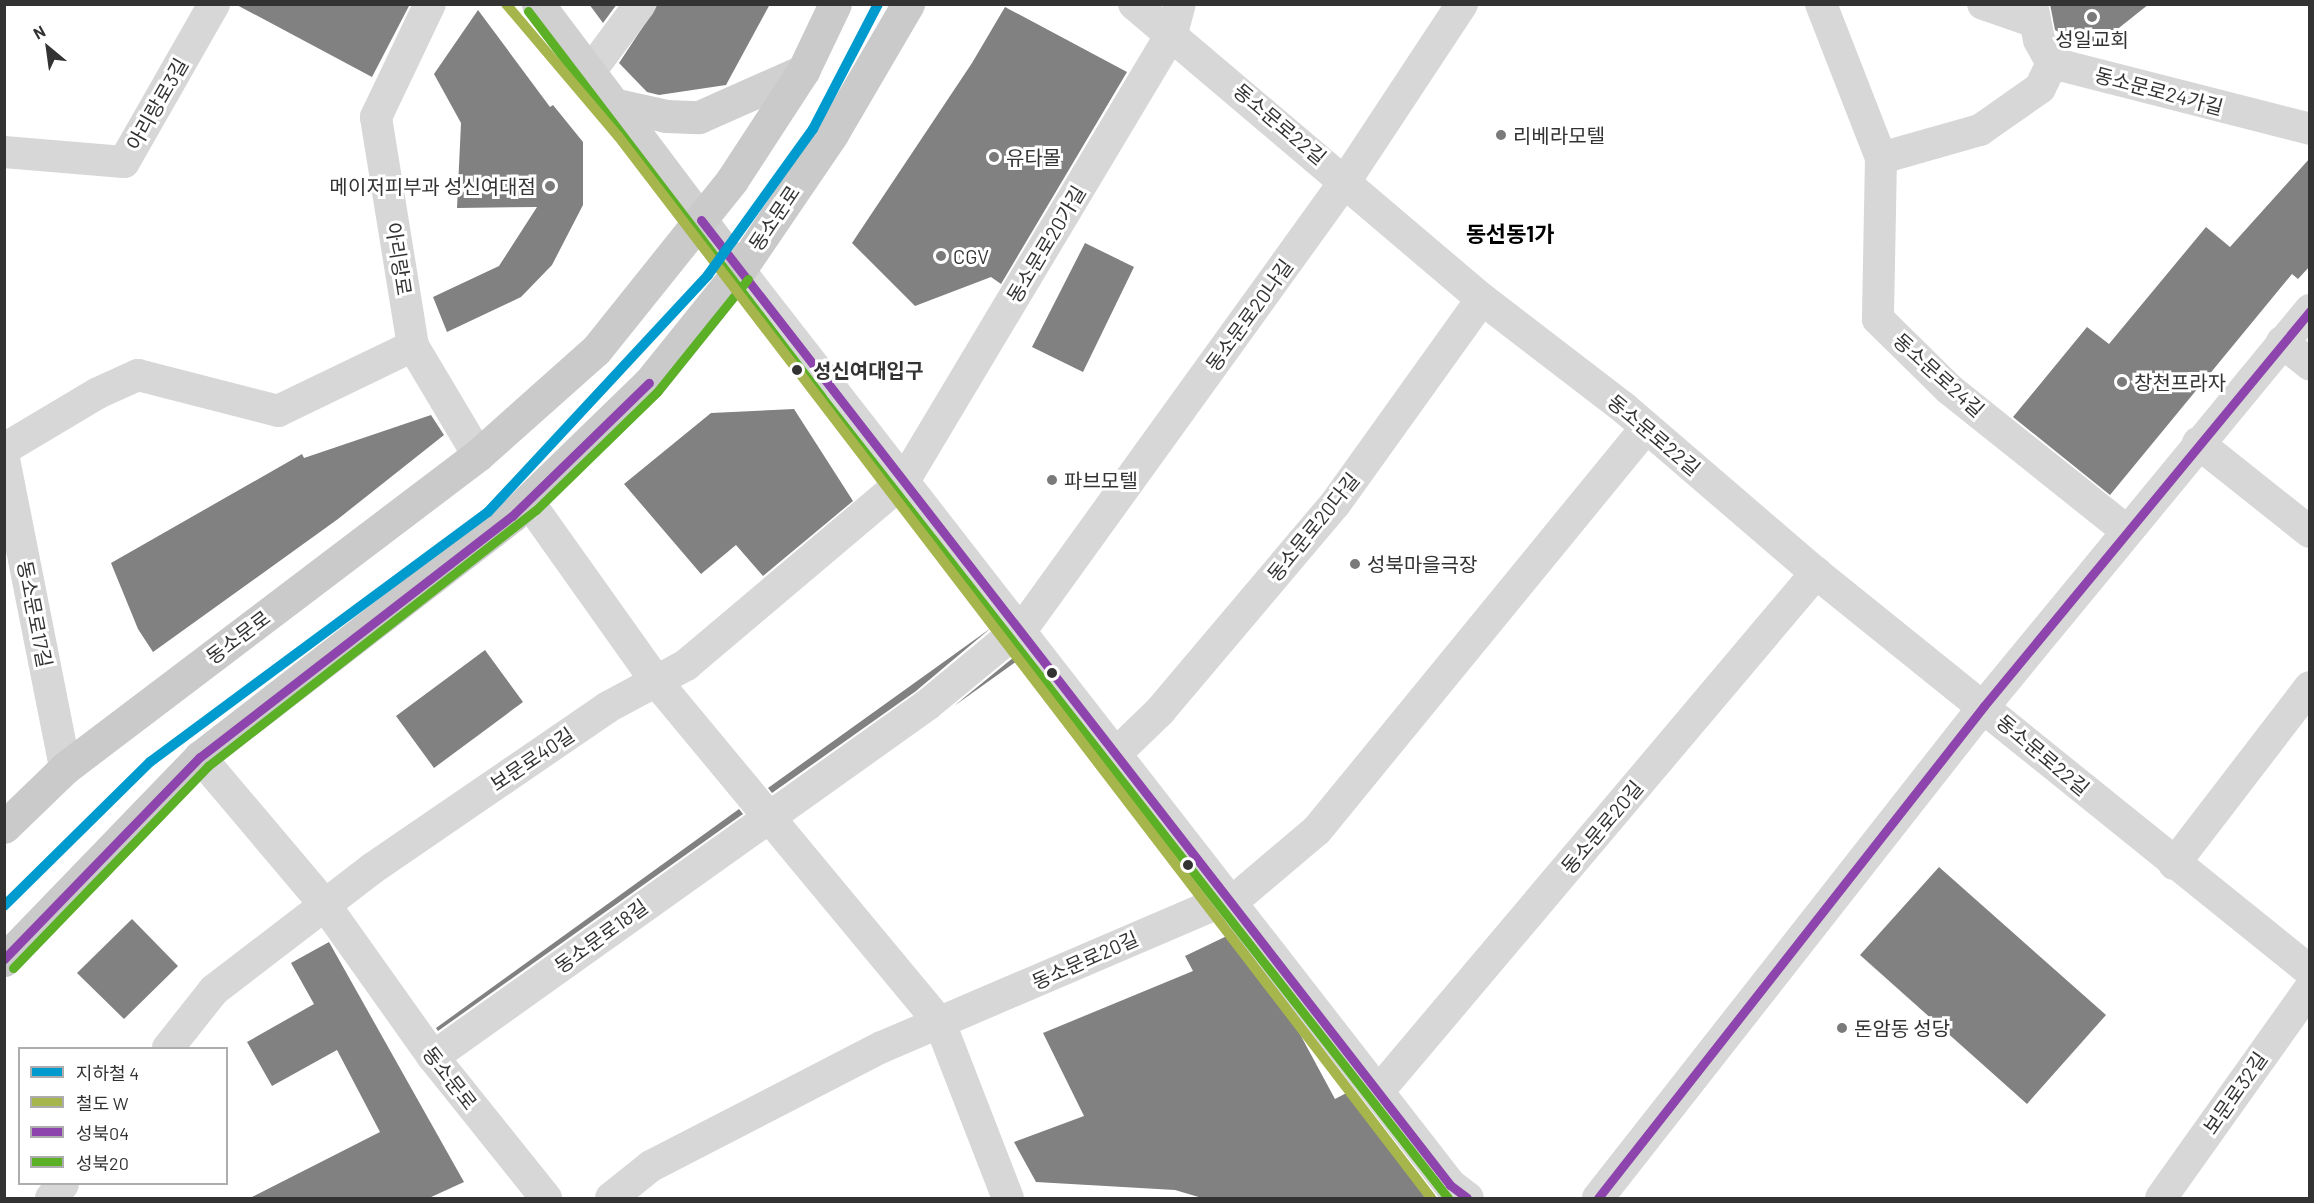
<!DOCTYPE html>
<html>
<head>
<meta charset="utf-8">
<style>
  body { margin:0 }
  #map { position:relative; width:2314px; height:1203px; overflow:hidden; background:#fff; font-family:Barlow,"Noto Sans KR",sans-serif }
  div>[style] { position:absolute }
  .building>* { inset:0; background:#818181 }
  .minor>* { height:32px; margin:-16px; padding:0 16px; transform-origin:16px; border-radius:16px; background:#d7d7d7 }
  .tertiary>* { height:33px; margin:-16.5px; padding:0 16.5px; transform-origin:16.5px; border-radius:16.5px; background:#d7d7d7 }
  .secondary>* { height:33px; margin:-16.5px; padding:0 16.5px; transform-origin:16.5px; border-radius:16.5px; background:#d0d0d0 }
  .primary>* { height:33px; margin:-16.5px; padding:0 16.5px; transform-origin:16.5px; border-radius:16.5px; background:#cacaca }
  .bus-1>* { height:9px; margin:-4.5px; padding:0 4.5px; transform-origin:4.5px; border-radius:4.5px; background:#8e44ad }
  .bus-2>* { height:9px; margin:-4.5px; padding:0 4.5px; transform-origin:4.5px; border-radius:4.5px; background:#5bb025 }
  .rail-1>* { height:10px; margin:-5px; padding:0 5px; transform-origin:5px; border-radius:5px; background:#a6b54c }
  .metro-1>* { height:10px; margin:-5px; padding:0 5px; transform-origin:5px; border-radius:5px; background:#009bce }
  .dots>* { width:16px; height:16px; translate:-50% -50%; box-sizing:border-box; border:3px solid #fff; border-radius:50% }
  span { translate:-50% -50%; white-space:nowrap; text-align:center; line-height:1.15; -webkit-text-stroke:6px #fff; paint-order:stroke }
  .poi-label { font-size:20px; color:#333 }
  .left { translate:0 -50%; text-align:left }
  .right { translate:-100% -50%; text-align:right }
  .street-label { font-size:20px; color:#333 }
  .stop-label { font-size:20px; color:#333; font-weight:700 }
  .quarter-label { font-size:22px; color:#000; font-weight:700 }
  .frame { position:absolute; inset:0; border:6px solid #333; pointer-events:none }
  .legend { position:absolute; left:18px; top:1047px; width:210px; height:138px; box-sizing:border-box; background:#fff; border:2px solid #adadad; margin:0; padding:8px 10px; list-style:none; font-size:18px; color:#333 }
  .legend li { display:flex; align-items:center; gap:12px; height:30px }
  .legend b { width:30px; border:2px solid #adadad }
  .north { position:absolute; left:18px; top:18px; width:60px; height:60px; -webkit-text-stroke:4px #fff; paint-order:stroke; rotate:331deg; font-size:16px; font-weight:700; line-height:24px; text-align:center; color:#333 }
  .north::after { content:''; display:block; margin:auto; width:21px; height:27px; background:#333; clip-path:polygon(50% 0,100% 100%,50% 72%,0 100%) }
</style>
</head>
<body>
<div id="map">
  <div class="building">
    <i style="clip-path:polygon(235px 4px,410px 4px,372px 77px)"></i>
    <i style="clip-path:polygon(589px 4px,617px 4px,603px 23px)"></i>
    <i style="clip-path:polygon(658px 4px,770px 4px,726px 85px,659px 95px,647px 92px,619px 63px)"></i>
    <i style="clip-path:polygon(2050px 4px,2149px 4px,2090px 51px,2055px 30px)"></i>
    <i style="clip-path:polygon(1005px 7px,1127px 72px,1001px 284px,991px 277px,915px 306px,852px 243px,972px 63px)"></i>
    <i style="clip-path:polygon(478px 10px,550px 107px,553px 105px,583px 142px,583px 205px,552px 265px,521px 297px,447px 332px,433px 297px,499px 266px,537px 207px,457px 208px,461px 123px,434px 74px)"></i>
    <i style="clip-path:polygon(2310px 158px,2310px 266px,2298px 279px,2292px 274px,2110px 495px,2013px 417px,2087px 327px,2109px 344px,2206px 227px,2230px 247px)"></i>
    <i style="clip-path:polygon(1085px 243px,1134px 267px,1083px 372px,1032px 347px)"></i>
    <i style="clip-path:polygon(794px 409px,853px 501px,763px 576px,736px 545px,701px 574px,624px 484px,711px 413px)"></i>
    <i style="clip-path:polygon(431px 415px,444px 435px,338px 519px,153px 652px,138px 629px,111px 563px,302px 454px,304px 458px)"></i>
    <i style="clip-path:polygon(991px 628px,916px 691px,772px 793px,768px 788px)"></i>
    <i style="clip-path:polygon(485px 650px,523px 702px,434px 768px,396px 716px)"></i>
    <i style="clip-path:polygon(1014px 657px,1017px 661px,954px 706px)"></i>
    <i style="clip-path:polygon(739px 809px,743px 814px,438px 1031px,436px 1028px)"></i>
    <i style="clip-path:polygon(1939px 867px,2106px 1015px,2027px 1104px,1860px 955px)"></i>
    <i style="clip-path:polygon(132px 919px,178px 966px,124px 1019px,77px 973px)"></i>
    <i style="clip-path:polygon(1231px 934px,1260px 972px,1285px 1014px,1288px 1012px,1335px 1099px,1352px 1090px,1376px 1121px,1398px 1159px,1404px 1156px,1437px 1198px,1202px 1198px,1175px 1190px,1036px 1182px,1014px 1142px,1084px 1116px,1043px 1033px,1193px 971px,1185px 956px)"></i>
    <i style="clip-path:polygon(329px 942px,464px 1182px,429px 1198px,250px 1198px,380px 1132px,337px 1050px,272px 1086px,247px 1042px,314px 1004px,291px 963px)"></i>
  </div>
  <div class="minor">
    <i style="left:1134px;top:4px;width:456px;rotate:40.3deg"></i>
    <i style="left:1482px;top:299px;width:179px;rotate:37.5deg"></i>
    <i style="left:1624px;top:408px;width:253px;rotate:40.7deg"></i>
    <i style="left:1816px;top:573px;width:634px;rotate:38.86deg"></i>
    <i style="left:1821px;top:4px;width:165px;rotate:68.7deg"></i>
    <i style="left:1881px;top:158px;width:161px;rotate:91.1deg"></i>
    <i style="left:1878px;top:319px;width:100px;rotate:44.6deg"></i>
    <i style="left:1949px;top:389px;width:228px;rotate:38.6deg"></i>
    <i style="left:1983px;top:4px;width:55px;rotate:19.1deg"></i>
    <i style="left:2032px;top:4px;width:37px;rotate:79deg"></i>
    <i style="left:2039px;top:40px;width:26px;rotate:61deg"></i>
    <i style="left:2052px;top:63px;width:266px;rotate:14.3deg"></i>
    <i style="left:589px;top:73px;width:86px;rotate:-53.5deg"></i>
    <i style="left:4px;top:152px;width:120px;rotate:4.8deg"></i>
    <i style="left:124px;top:162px;width:182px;rotate:-60.3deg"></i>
    <i style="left:1881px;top:158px;width:103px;rotate:-15.8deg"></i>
    <i style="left:1980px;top:130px;width:73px;rotate:-35deg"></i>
    <i style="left:2040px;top:88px;width:28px;rotate:-64deg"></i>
    <i style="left:2282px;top:342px;width:36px;rotate:39deg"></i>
    <i style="left:413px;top:346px;width:232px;rotate:-99.2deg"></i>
    <i style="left:376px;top:117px;width:125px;rotate:-64.5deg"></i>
    <i style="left:2198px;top:443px;width:143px;rotate:38.5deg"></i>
    <i style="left:4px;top:449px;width:109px;rotate:-30.8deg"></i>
    <i style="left:98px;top:393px;width:44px;rotate:-24.2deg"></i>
    <i style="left:138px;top:375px;width:145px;rotate:14.4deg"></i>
    <i style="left:278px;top:411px;width:150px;rotate:-25.7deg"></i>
    <i style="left:413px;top:346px;width:127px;rotate:59.2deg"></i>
    <i style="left:4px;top:459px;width:315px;rotate:78.8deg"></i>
    <i style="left:528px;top:501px;width:221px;rotate:54.6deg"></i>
    <i style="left:656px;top:681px;width:445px;rotate:50.3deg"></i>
    <i style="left:940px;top:1023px;width:188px;rotate:68.8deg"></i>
    <i style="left:1028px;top:621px;width:544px;rotate:-54.21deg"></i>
    <i style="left:1346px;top:180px;width:211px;rotate:-56.6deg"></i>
    <i style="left:1128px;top:742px;width:45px;rotate:-44.1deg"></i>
    <i style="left:1160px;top:711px;width:271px;rotate:-49.8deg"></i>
    <i style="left:1335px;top:504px;width:252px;rotate:-54.4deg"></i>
    <i style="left:200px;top:757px;width:194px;rotate:49.8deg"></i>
    <i style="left:325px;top:905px;width:186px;rotate:54.6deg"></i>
    <i style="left:433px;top:1057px;width:181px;rotate:51.3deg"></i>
    <i style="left:2174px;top:864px;width:223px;rotate:-52.5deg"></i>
    <i style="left:1245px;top:891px;width:94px;rotate:-40.3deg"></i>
    <i style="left:1317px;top:830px;width:518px;rotate:-50.72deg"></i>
    <i style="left:168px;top:1048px;width:74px;rotate:-51.6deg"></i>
    <i style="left:214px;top:990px;width:200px;rotate:-37.5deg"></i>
    <i style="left:373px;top:868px;width:285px;rotate:-34.4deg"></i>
    <i style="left:608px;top:707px;width:89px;rotate:-28.3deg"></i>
    <i style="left:686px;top:665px;width:285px;rotate:-40.2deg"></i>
    <i style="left:904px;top:481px;width:522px;rotate:-59.11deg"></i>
    <i style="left:1172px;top:33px;width:30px;rotate:-75deg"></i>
    <i style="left:433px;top:1057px;width:607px;rotate:-35.47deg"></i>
    <i style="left:927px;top:705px;width:118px;rotate:-39.5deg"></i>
    <i style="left:1388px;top:1080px;width:664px;rotate:-49.83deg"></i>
    <i style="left:51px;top:1198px;width:18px;rotate:-49deg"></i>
    <i style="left:611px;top:1198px;width:51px;rotate:-38.7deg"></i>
    <i style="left:651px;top:1166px;width:260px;rotate:-27.3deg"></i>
    <i style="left:882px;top:1047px;width:379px;rotate:-23.2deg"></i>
    <i style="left:1598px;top:1198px;width:625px;rotate:-51.88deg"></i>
    <i style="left:1984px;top:706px;width:513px;rotate:-50.54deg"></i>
    <i style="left:2161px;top:1198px;width:257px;rotate:-54.6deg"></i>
  </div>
  <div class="tertiary">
    <i style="left:739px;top:271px;width:1158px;rotate:52.12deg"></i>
    <i style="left:1450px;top:1185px;width:21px;rotate:37deg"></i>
  </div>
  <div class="secondary">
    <i style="left:538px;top:4px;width:334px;rotate:53deg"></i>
    <i style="left:613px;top:104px;width:54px;rotate:12.8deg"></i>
    <i style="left:666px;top:116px;width:33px;rotate:2deg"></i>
    <i style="left:699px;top:117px;width:114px;rotate:-23.9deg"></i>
  </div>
  <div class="primary">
    <i style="left:4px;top:827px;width:85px;rotate:-44deg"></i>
    <i style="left:65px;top:768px;width:518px;rotate:-37.16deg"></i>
    <i style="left:478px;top:455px;width:158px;rotate:-41.7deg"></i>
    <i style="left:596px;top:350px;width:218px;rotate:-51.3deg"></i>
    <i style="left:732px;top:180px;width:130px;rotate:-56.9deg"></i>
    <i style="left:803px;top:71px;width:74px;rotate:-64.5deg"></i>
    <i style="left:4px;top:960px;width:282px;rotate:-46deg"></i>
    <i style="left:200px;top:757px;width:394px;rotate:-37.7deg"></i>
    <i style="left:512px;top:516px;width:191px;rotate:-44.2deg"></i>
    <i style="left:649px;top:383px;width:144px;rotate:-51.2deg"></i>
    <i style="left:739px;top:271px;width:166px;rotate:-55.8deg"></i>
    <i style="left:832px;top:134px;width:151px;rotate:-59.7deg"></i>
  </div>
  <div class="bus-1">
    <i style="left:701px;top:220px;width:1222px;rotate:52.18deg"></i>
    <i style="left:1450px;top:1185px;width:21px;rotate:37deg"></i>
    <i style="left:4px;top:959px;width:281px;rotate:-45.9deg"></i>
    <i style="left:200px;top:757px;width:394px;rotate:-37.7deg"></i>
    <i style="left:512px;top:516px;width:191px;rotate:-44.2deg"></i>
    <i style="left:1598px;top:1198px;width:625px;rotate:-51.88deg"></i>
    <i style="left:1984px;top:706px;width:512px;rotate:-50.47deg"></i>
  </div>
  <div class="bus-2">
    <i style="left:528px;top:11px;width:484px;rotate:52.7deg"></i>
    <i style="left:821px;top:396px;width:1018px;rotate:51.98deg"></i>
    <i style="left:13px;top:968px;width:281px;rotate:-46deg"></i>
    <i style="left:208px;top:766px;width:416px;rotate:-38deg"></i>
    <i style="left:536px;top:510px;width:169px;rotate:-44.3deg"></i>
    <i style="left:657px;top:392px;width:145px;rotate:-51.2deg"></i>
  </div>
  <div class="rail-1">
    <i style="left:506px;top:4px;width:173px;rotate:49.7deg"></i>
    <i style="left:618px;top:136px;width:1337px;rotate:52.56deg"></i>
  </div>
  <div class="metro-1">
    <i style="left:4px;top:906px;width:205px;rotate:-44.6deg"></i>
    <i style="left:150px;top:762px;width:420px;rotate:-36.5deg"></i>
    <i style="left:488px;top:512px;width:323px;rotate:-47.1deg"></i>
    <i style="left:708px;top:275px;width:180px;rotate:-54.3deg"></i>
    <i style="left:813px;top:129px;width:141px;rotate:-62.5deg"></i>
  </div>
  <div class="dots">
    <i style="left:2092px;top:17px;background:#7a7a7a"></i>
    <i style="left:1501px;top:135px;background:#7a7a7a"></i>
    <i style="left:994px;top:157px;background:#7a7a7a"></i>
    <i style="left:550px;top:186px;background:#7a7a7a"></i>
    <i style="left:941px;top:256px;background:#7a7a7a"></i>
    <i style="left:797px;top:370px;background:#333"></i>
    <i style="left:2122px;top:382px;background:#7a7a7a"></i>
    <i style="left:1052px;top:480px;background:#7a7a7a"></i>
    <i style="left:1355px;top:564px;background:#7a7a7a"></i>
    <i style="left:1052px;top:673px;background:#333"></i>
    <i style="left:1188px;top:865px;background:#333"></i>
    <i style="left:1842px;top:1028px;background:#7a7a7a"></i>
  </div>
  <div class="poi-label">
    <span style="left:2092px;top:39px">성일교회</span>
    <span class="left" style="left:1513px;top:135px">리베라모텔</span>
    <span class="left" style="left:1006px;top:157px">유타몰</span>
    <span class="right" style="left:536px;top:186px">메이저피부과 성신여대점</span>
    <span class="left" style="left:953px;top:256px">CGV</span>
    <span class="left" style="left:2134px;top:382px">창천프라자</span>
    <span class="left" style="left:1064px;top:480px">파브모텔</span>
    <span class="left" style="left:1367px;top:564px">성북마을극장</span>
    <span class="left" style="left:1854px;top:1028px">돈암동 성당</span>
  </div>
  <div class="street-label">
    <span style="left:2159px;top:91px;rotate:15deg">동소문로24가길</span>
    <span style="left:157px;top:104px;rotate:-60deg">아리랑로3길</span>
    <span style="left:1280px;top:124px;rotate:40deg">동소문로22길</span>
    <span style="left:774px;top:218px;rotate:-56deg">동소문로</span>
    <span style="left:1046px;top:244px;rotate:-59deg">동소문로20가길</span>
    <span style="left:399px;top:259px;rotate:81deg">아리랑로</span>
    <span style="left:1249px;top:315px;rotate:-54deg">동소문로20나길</span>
    <span style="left:1939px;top:375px;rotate:42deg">동소문로24길</span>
    <span style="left:1654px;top:435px;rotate:40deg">동소문로22길</span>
    <span style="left:1313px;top:527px;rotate:-51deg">동소문로20다길</span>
    <span style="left:35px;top:614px;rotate:79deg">동소문로17길</span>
    <span style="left:238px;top:637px;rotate:-37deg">동소문로</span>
    <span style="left:2043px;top:755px;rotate:40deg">동소문로22길</span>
    <span style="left:532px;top:759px;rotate:-34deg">보문로40길</span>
    <span style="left:1602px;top:827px;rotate:-50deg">동소문로20길</span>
    <span style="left:601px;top:936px;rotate:-36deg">동소문로18길</span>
    <span style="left:1085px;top:960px;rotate:-24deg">동소문로20길</span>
    <span style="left:450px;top:1078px;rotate:52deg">동소문로</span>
    <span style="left:2235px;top:1093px;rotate:-55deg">보문로32길</span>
  </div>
  <div class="stop-label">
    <span class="left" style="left:813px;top:370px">성신여대입구</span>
  </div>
  <div class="quarter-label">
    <span style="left:1510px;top:234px">동선동1가</span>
  </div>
  <div class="frame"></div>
  <ul class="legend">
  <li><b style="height:8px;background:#009bce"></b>지하철 4</li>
  <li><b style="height:8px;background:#a6b54c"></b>철도 W</li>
  <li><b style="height:8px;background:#8e44ad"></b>성북04</li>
  <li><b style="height:8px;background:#5bb025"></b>성북20</li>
  </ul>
  <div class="north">N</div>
</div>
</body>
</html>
